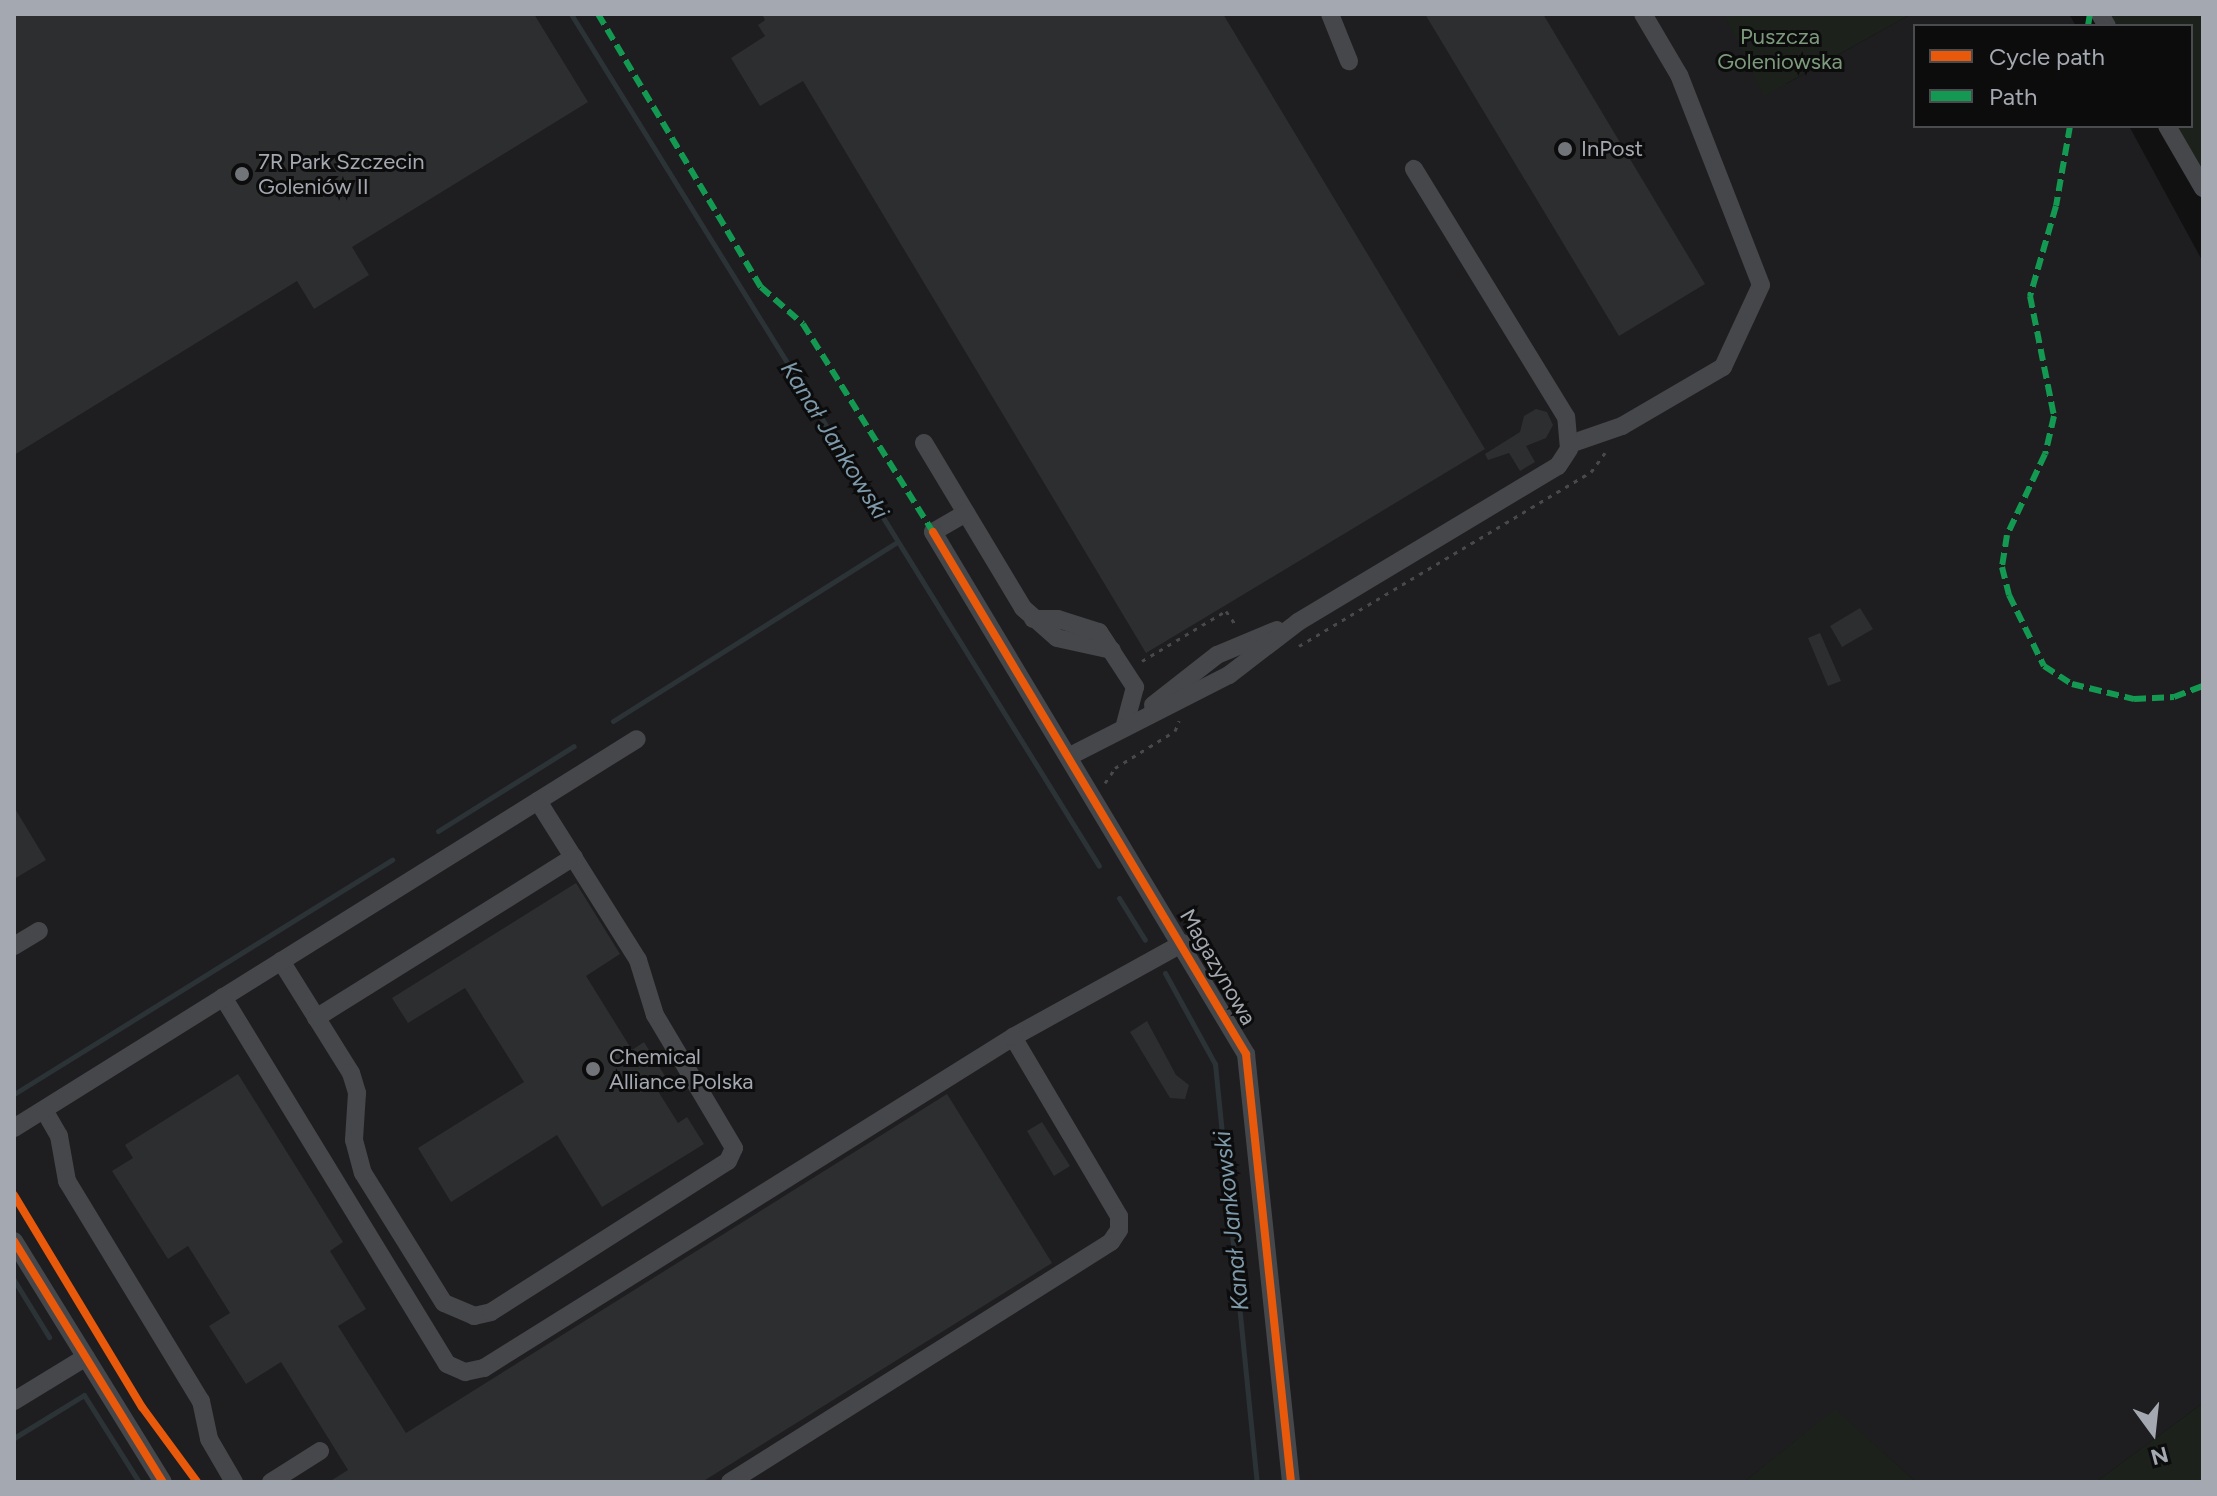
<!DOCTYPE html>
<html>
<head>
<meta charset="utf-8">
<style>
  body { margin:0 }
  #map { position:relative; width:2217px; height:1496px; overflow:hidden; background:#111112; font-family:Figtree,sans-serif }
  div>[style] { position:absolute }
  .built>* { inset:0; background:#1e1e20 }
  .green>* { inset:0; background:#1c211c }
  .stream>* { height:5px; margin:-2.5px; padding:0 2.5px; transform-origin:2.5px; border-radius:2.5px; background:#2b3337 }
  .building>* { inset:0; background:#2d2e2f }
  .path>* { height:3px; margin-top:-1.5px; transform-origin:0; background:repeating-linear-gradient(90deg,#47494b 0 4px,transparent 0 10px) }
  .minor>* { height:18px; margin:-9px; padding:0 9px; transform-origin:9px; border-radius:9px; background:#46474a }
  .quiet>* { height:6px; margin-top:-3px; transform-origin:0; background:repeating-linear-gradient(90deg,#139951 0 12px,transparent 0 18px) }
  .cycleway>* { height:8px; margin:-4px; padding:0 4px; transform-origin:4px; border-radius:4px; background:#e8590c }
  .dots>* { width:22px; height:22px; translate:-50% -50%; box-sizing:border-box; border:4px solid #0c0c0d; border-radius:50% }
  span { translate:-50% -50%; white-space:nowrap; text-align:center; line-height:1.15; -webkit-text-stroke:6px #0c0c0d; paint-order:stroke }
  .park-label { font-size:22px; color:#7d9b7c }
  .poi-label { font-size:22px; color:#a4a9b1 }
  .left { translate:0 -50%; text-align:left }
  .street-label { font-size:22px; color:#a4a9b1 }
  .water-label { font-size:24px; color:#7e99a9; font-style:italic }
  .frame { position:absolute; inset:0; border:16px solid #a4a9b1; pointer-events:none }
  .legend { position:absolute; left:1913px; top:24px; width:280px; height:104px; box-sizing:border-box; background:#0c0c0d; border:2px solid #494b4f; margin:0; padding:10px 14px; list-style:none; font-size:24px; color:#a4a9b1 }
  .legend li { display:flex; align-items:center; gap:16px; height:40px }
  .legend b { width:40px; border:2px solid #494b4f }
  .north { position:absolute; left:2113px; top:1392px; width:80px; height:80px; -webkit-text-stroke:6px #0c0c0d; paint-order:stroke; rotate:165deg; font-size:22px; font-weight:700; line-height:32px; text-align:center; color:#a4a9b1 }
  .north::after { content:''; display:block; margin:auto; width:28px; height:36px; background:#a4a9b1; clip-path:polygon(50% 0,100% 100%,50% 72%,0 100%) }
</style>
</head>
<body>
<div id="map">
  <div class="built">
    <i style="clip-path:polygon(14px 14px,1749px 14px,1786px 84px,1911px 14px,2069px 14px,2076px 26px,1915px 26px,1915px 126px,2129px 126px,2203px 262px,2203px 1403px,2096px 1482px,1916px 1482px,1835px 1410px,1744px 1482px,14px 1482px)"></i>
  </div>
  <div class="green">
    <i style="clip-path:polygon(1724px 14px,1911px 14px,1764px 96px)"></i>
    <i style="clip-path:polygon(2108px 14px,2203px 14px,2203px 181px,2172px 126px,2191px 126px,2191px 26px,2115px 26px)"></i>
    <i style="clip-path:polygon(2203px 1403px,2203px 1482px,2096px 1482px)"></i>
    <i style="clip-path:polygon(1835px 1409px,1916px 1482px,1744px 1482px)"></i>
  </div>
  <div class="stream">
    <i style="left:571px;top:14px;width:1002px;rotate:58.21deg"></i>
    <i style="left:613px;top:721px;width:336px;rotate:-32.2deg"></i>
    <i style="left:438px;top:831px;width:160px;rotate:-32deg"></i>
    <i style="left:1119px;top:898px;width:49px;rotate:58.2deg"></i>
    <i style="left:1165px;top:973px;width:104px;rotate:61.2deg"></i>
    <i style="left:1215px;top:1064px;width:420px;rotate:84.3deg"></i>
    <i style="left:14px;top:1094px;width:445px;rotate:-31.8deg"></i>
    <i style="left:14px;top:1280px;width:67px;rotate:58.4deg"></i>
    <i style="left:14px;top:1438px;width:82px;rotate:-31.6deg"></i>
    <i style="left:84px;top:1395px;width:103px;rotate:57.7deg"></i>
  </div>
  <div class="building">
    <i style="clip-path:polygon(14px 14px,534px 14px,588px 102px,352px 247px,369px 275px,314px 309px,297px 281px,14px 455px)"></i>
    <i style="clip-path:polygon(762px 14px,1223px 14px,1485px 449px,1146px 653px,803px 81px,760px 106px,731px 58px,765px 36px,758px 25px,765px 20px)"></i>
    <i style="clip-path:polygon(1425px 14px,1543px 14px,1705px 284px,1619px 336px)"></i>
    <i style="clip-path:polygon(1536px 409px,1547px 412px,1553px 425px,1546px 438px,1526px 446px,1535px 462px,1520px 471px,1509px 453px,1488px 460px,1485px 454px,1520px 432px,1524px 416px)"></i>
    <i style="clip-path:polygon(1860px 608px,1873px 629px,1842px 647px,1830px 626px)"></i>
    <i style="clip-path:polygon(1820px 633px,1841px 681px,1828px 686px,1808px 638px)"></i>
    <i style="clip-path:polygon(14px 807px,46px 860px,14px 879px)"></i>
    <i style="clip-path:polygon(576px 883px,620px 954px,586px 976px,632px 1050px,644px 1042px,668px 1081px,656px 1088px,678px 1123px,687px 1117px,704px 1144px,602px 1207px,557px 1135px,451px 1202px,418px 1148px,524px 1082px,465px 988px,408px 1023px,392px 998px)"></i>
    <i style="clip-path:polygon(1147px 1021px,1176px 1075px,1189px 1085px,1185px 1099px,1170px 1098px,1130px 1032px)"></i>
    <i style="clip-path:polygon(238px 1074px,343px 1242px,330px 1251px,366px 1309px,338px 1326px,406px 1433px,947px 1094px,1052px 1263px,702px 1482px,329px 1482px,348px 1470px,281px 1362px,246px 1384px,209px 1326px,230px 1313px,188px 1246px,168px 1259px,112px 1171px,133px 1158px,125px 1145px)"></i>
    <i style="clip-path:polygon(1042px 1122px,1070px 1166px,1054px 1176px,1027px 1131px)"></i>
  </div>
  <div class="path">
    <i style="left:1299px;top:646px;width:340px;rotate:-30.8deg"></i>
    <i style="left:1591px;top:472px;width:24px;rotate:-54deg"></i>
    <i style="left:1142px;top:661px;width:98px;rotate:-30.8deg"></i>
    <i style="left:1226px;top:611px;width:19px;rotate:55deg"></i>
    <i style="left:1105px;top:783px;width:18px;rotate:-56deg"></i>
    <i style="left:1115px;top:768px;width:70px;rotate:-31.7deg"></i>
    <i style="left:1175px;top:731px;width:11px;rotate:-68deg"></i>
  </div>
  <div class="minor">
    <i style="left:1330px;top:14px;width:51px;rotate:68deg"></i>
    <i style="left:2100px;top:14px;width:14px;rotate:60deg"></i>
    <i style="left:2167px;top:126px;width:72px;rotate:59.9deg"></i>
    <i style="left:924px;top:443px;width:192px;rotate:59deg"></i>
    <i style="left:1023px;top:608px;width:45px;rotate:41.4deg"></i>
    <i style="left:1057px;top:638px;width:56px;rotate:12.3deg"></i>
    <i style="left:1570px;top:444px;width:55px;rotate:-19.1deg"></i>
    <i style="left:1622px;top:426px;width:117px;rotate:-30.3deg"></i>
    <i style="left:1723px;top:367px;width:90px;rotate:-65.1deg"></i>
    <i style="left:1761px;top:285px;width:225px;rotate:-111.3deg"></i>
    <i style="left:1679px;top:75px;width:71px;rotate:-120.5deg"></i>
    <i style="left:966px;top:513px;width:38px;rotate:150deg"></i>
    <i style="left:933px;top:532px;width:609px;rotate:59.05deg"></i>
    <i style="left:1246px;top:1054px;width:430px;rotate:84deg"></i>
    <i style="left:1033px;top:619px;width:25px"></i>
    <i style="left:1058px;top:619px;width:43px;rotate:17.6deg"></i>
    <i style="left:1099px;top:632px;width:66px;rotate:56.8deg"></i>
    <i style="left:1135px;top:687px;width:38px;rotate:105deg"></i>
    <i style="left:1153px;top:705px;width:81px;rotate:-38deg"></i>
    <i style="left:1217px;top:655px;width:65px;rotate:-22.6deg"></i>
    <i style="left:1072px;top:755px;width:176px;rotate:-27deg"></i>
    <i style="left:1229px;top:675px;width:87px;rotate:-37.5deg"></i>
    <i style="left:1298px;top:622px;width:303px;rotate:-31deg"></i>
    <i style="left:1558px;top:466px;width:20px;rotate:-57deg"></i>
    <i style="left:1569px;top:449px;width:32px;rotate:-95deg"></i>
    <i style="left:1566px;top:417px;width:291px;rotate:-121.5deg"></i>
    <i style="left:14px;top:946px;width:29px;rotate:-31deg"></i>
    <i style="left:281px;top:961px;width:132px;rotate:58deg"></i>
    <i style="left:351px;top:1073px;width:21px;rotate:73deg"></i>
    <i style="left:357px;top:1093px;width:47px;rotate:93.7deg"></i>
    <i style="left:354px;top:1140px;width:34px;rotate:75deg"></i>
    <i style="left:363px;top:1173px;width:153px;rotate:58.1deg"></i>
    <i style="left:444px;top:1303px;width:33px;rotate:23deg"></i>
    <i style="left:474px;top:1316px;width:17px;rotate:-13deg"></i>
    <i style="left:491px;top:1312px;width:281px;rotate:-32.5deg"></i>
    <i style="left:728px;top:1161px;width:14px;rotate:-65deg"></i>
    <i style="left:734px;top:1148px;width:155px;rotate:-120.7deg"></i>
    <i style="left:655px;top:1015px;width:58px;rotate:-107.2deg"></i>
    <i style="left:638px;top:960px;width:188px;rotate:-122.2deg"></i>
    <i style="left:223px;top:997px;width:430px;rotate:58.6deg"></i>
    <i style="left:447px;top:1364px;width:20px;rotate:24deg"></i>
    <i style="left:465px;top:1372px;width:19px;rotate:-12deg"></i>
    <i style="left:484px;top:1368px;width:624px;rotate:-32.03deg"></i>
    <i style="left:1013px;top:1037px;width:208px;rotate:59.4deg"></i>
    <i style="left:1119px;top:1216px;width:14px;rotate:90deg"></i>
    <i style="left:1119px;top:1230px;width:14px;rotate:124deg"></i>
    <i style="left:1111px;top:1242px;width:450px;rotate:147.8deg"></i>
    <i style="left:316px;top:1018px;width:304px;rotate:-32deg"></i>
    <i style="left:1013px;top:1037px;width:194px;rotate:-28.9deg"></i>
    <i style="left:44px;top:1110px;width:30px;rotate:60deg"></i>
    <i style="left:59px;top:1136px;width:46px;rotate:79.9deg"></i>
    <i style="left:67px;top:1181px;width:258px;rotate:58.7deg"></i>
    <i style="left:201px;top:1401px;width:39px;rotate:78deg"></i>
    <i style="left:209px;top:1439px;width:50px;rotate:59.8deg"></i>
    <i style="left:14px;top:1128px;width:734px;rotate:-31.98deg"></i>
    <i style="left:14px;top:1241px;width:283px;rotate:58.3deg"></i>
    <i style="left:14px;top:1401px;width:84px;rotate:-31.4deg"></i>
    <i style="left:271px;top:1482px;width:58px;rotate:-32.3deg"></i>
  </div>
  <div class="quiet">
    <i style="left:598px;top:14px;width:318px;rotate:59.2deg"></i>
    <i style="left:761px;top:287px;width:56px;rotate:41.4deg"></i>
    <i style="left:803px;top:324px;width:245px;rotate:58deg"></i>
    <i style="left:2088px;top:26px;width:12px;rotate:-81deg"></i>
    <i style="left:2070px;top:126px;width:81px;rotate:99.9deg"></i>
    <i style="left:2056px;top:206px;width:94px;rotate:106.1deg"></i>
    <i style="left:2030px;top:296px;width:122px;rotate:78.7deg"></i>
    <i style="left:2054px;top:416px;width:39px;rotate:103deg"></i>
    <i style="left:2045px;top:454px;width:89px;rotate:115.1deg"></i>
    <i style="left:2007px;top:535px;width:32px;rotate:99deg"></i>
    <i style="left:2002px;top:567px;width:29px;rotate:76deg"></i>
    <i style="left:2009px;top:595px;width:79px;rotate:63.8deg"></i>
    <i style="left:2044px;top:666px;width:33px;rotate:33deg"></i>
    <i style="left:2072px;top:684px;width:64px;rotate:13.6deg"></i>
    <i style="left:2134px;top:699px;width:40px;rotate:-2.9deg"></i>
    <i style="left:2174px;top:697px;width:31px;rotate:-21deg"></i>
  </div>
  <div class="cycleway">
    <i style="left:933px;top:532px;width:609px;rotate:59.05deg"></i>
    <i style="left:1246px;top:1054px;width:430px;rotate:84deg"></i>
    <i style="left:14px;top:1195px;width:248px;rotate:58.9deg"></i>
    <i style="left:142px;top:1407px;width:93px;rotate:53.7deg"></i>
    <i style="left:14px;top:1241px;width:283px;rotate:58.3deg"></i>
  </div>
  <div class="dots">
    <i style="left:1565px;top:149px;background:#717479"></i>
    <i style="left:242px;top:174px;background:#717479"></i>
    <i style="left:593px;top:1069px;background:#717479"></i>
  </div>
  <div class="park-label">
    <span style="left:1780px;top:49px">Puszcza<br>Goleniowska</span>
  </div>
  <div class="poi-label">
    <span class="left" style="left:1581px;top:149px">InPost</span>
    <span class="left" style="left:258px;top:174px">7R Park Szczecin<br>Goleniów II</span>
    <span class="left" style="left:609px;top:1069px">Chemical<br>Alliance Polska</span>
  </div>
  <div class="street-label">
    <span style="left:1218px;top:967px;rotate:60deg">Magazynowa</span>
  </div>
  <div class="water-label">
    <span style="left:835px;top:440px;rotate:58deg">Kanał Jankowski</span>
    <span style="left:1231px;top:1221px;rotate:-96deg">Kanał Jankowski</span>
  </div>
  <div class="frame"></div>
  <ul class="legend">
  <li><b style="height:10px;background:#e8590c"></b>Cycle path</li>
  <li><b style="height:10px;background:#139951"></b>Path</li>
  </ul>
  <div class="north">N</div>
</div>
</body>
</html>
